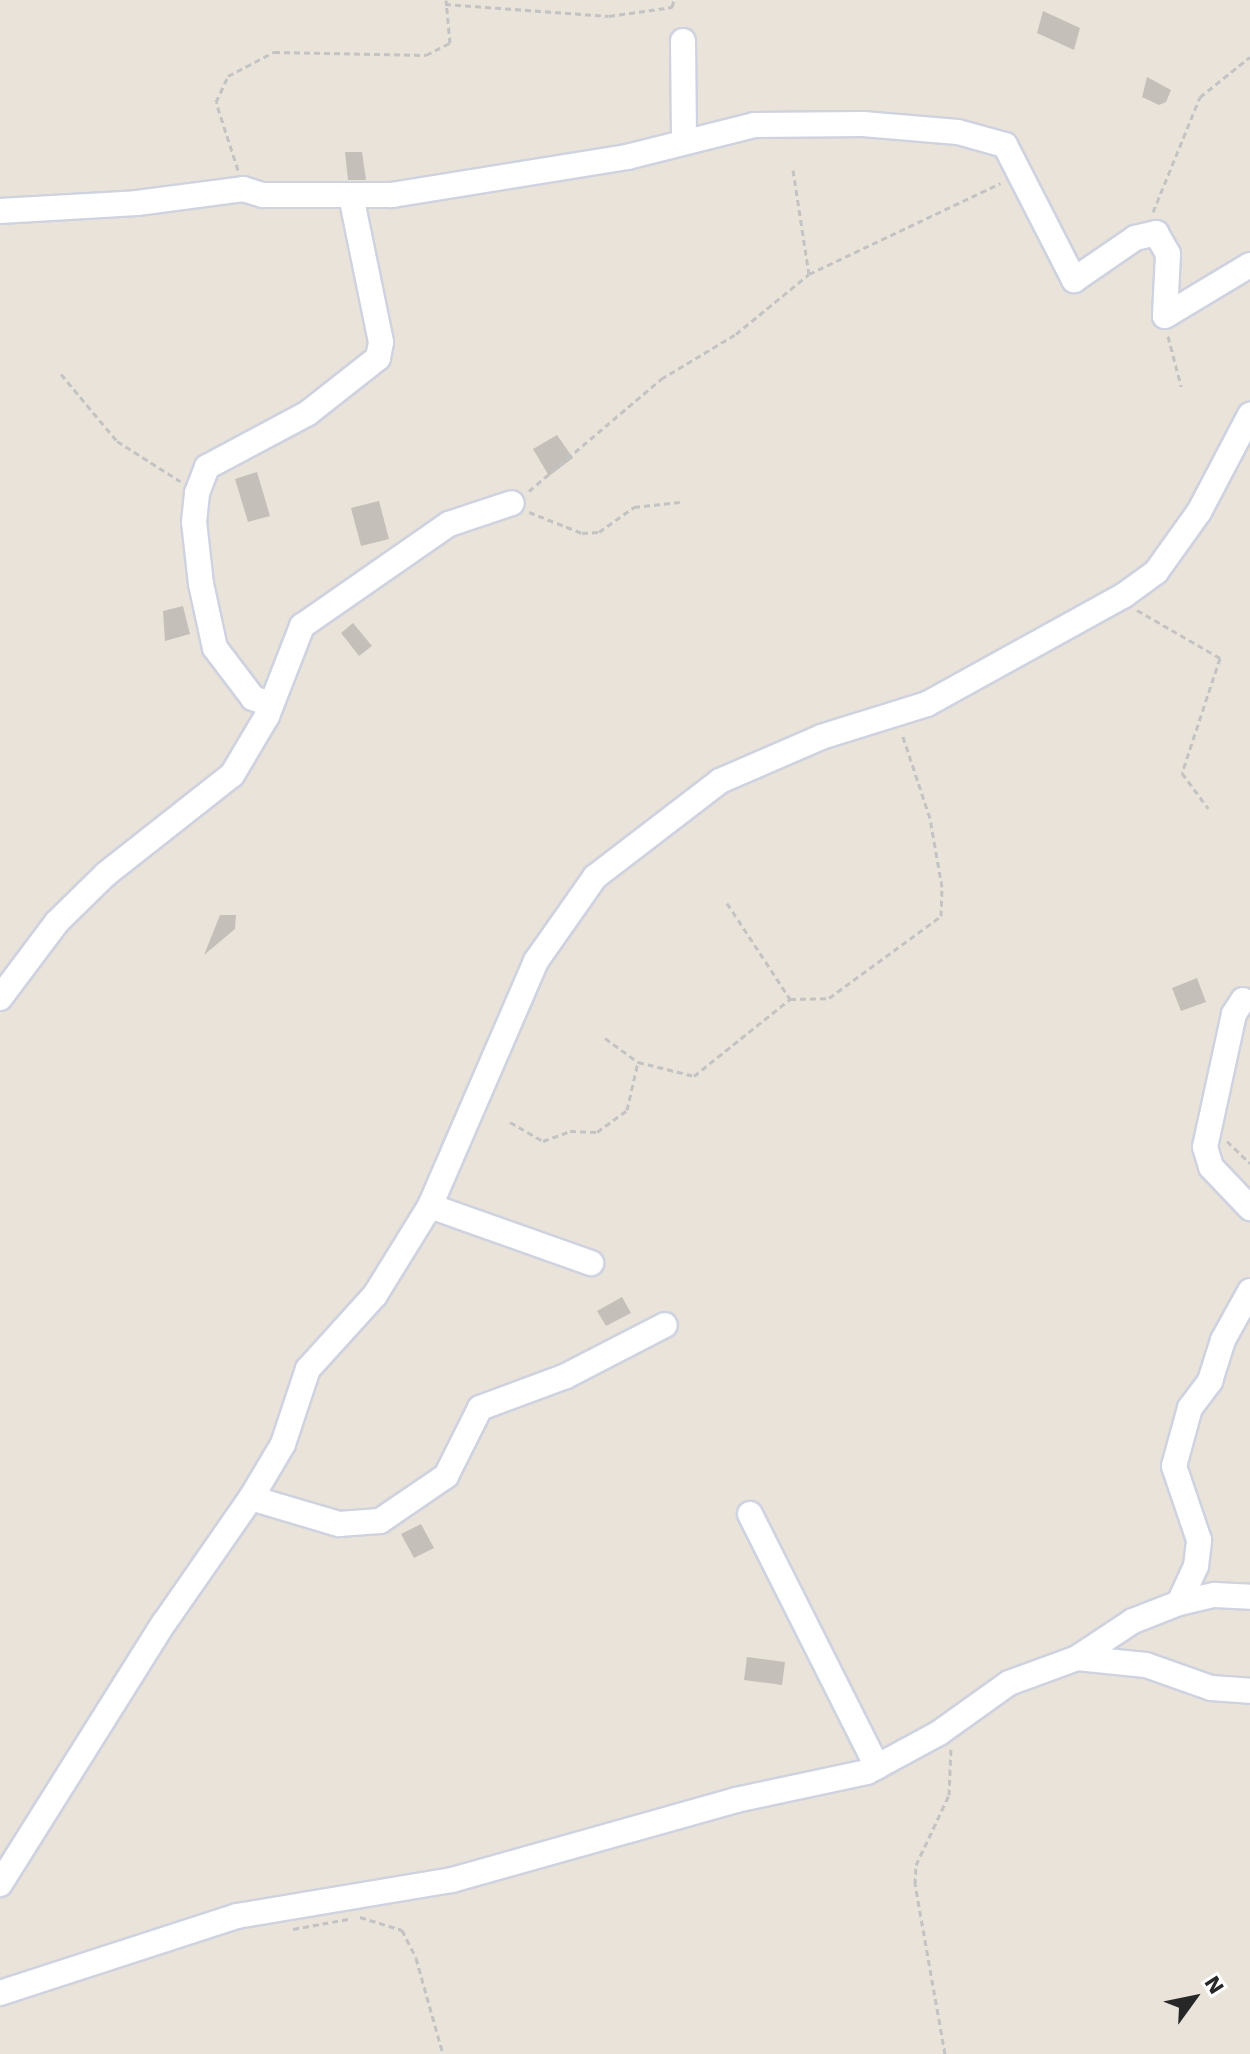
<!DOCTYPE html>
<html>
<head>
<meta charset="utf-8">
<style>
  body { margin:0 }
  #map { position:relative; width:1250px; height:2054px; overflow:hidden; background:#e9e3da; font-family:"Work Sans",sans-serif }
  div>[style] { position:absolute }
  .building>* { inset:0; background:#c4c0b9 }
  .path>* { height:3px; margin-top:-1.5px; transform-origin:0; background:repeating-linear-gradient(90deg,#c3c3c3 0 6px,transparent 0 10px) }
  .roads { filter:drop-shadow(2px 0 #cfd2df) drop-shadow(-2px 0 #cfd2df) drop-shadow(0 2px #cfd2df) drop-shadow(0 -2px #cfd2df) }
  .minor>* { height:24px; margin:-12px; padding:0 12px; transform-origin:12px; border-radius:12px; background:#fff }
  span { translate:-50% -50%; white-space:nowrap; text-align:center; line-height:1.15; -webkit-text-stroke:7px #fff; paint-order:stroke }
  .north { position:absolute; left:1154px; top:1958px; width:80px; height:80px; -webkit-text-stroke:6px #fff; paint-order:stroke; rotate:57deg; font-size:22px; font-weight:700; line-height:32px; text-align:center; color:#272727 }
  .north::after { content:''; display:block; margin:auto; width:28px; height:36px; background:#272727; clip-path:polygon(50% 0,100% 100%,50% 72%,0 100%) }
</style>
</head>
<body>
<div id="map">
  <div class="building">
    <i style="clip-path:polygon(1043px 11px,1080px 28px,1074px 50px,1037px 33px)"></i>
    <i style="clip-path:polygon(1147px 77px,1171px 90px,1166px 102px,1159px 105px,1142px 97px)"></i>
    <i style="clip-path:polygon(345px 152px,362px 152px,366px 180px,348px 180px)"></i>
    <i style="clip-path:polygon(557px 435px,573px 458px,549px 476px,533px 449px)"></i>
    <i style="clip-path:polygon(257px 472px,270px 516px,248px 522px,235px 479px)"></i>
    <i style="clip-path:polygon(379px 501px,389px 539px,361px 546px,351px 508px)"></i>
    <i style="clip-path:polygon(183px 606px,190px 634px,165px 641px,163px 611px)"></i>
    <i style="clip-path:polygon(353px 623px,372px 646px,359px 656px,341px 633px)"></i>
    <i style="clip-path:polygon(220px 915px,236px 915px,235px 929px,204px 955px)"></i>
    <i style="clip-path:polygon(1197px 978px,1206px 1002px,1181px 1011px,1172px 988px)"></i>
    <i style="clip-path:polygon(622px 1297px,631px 1313px,606px 1326px,597px 1311px)"></i>
    <i style="clip-path:polygon(421px 1524px,434px 1548px,414px 1558px,401px 1534px)"></i>
    <i style="clip-path:polygon(747px 1657px,785px 1662px,782px 1685px,744px 1680px)"></i>
  </div>
  <div class="path">
    <i style="left:445px;top:4px;width:164px;rotate:4.2deg"></i>
    <i style="left:609px;top:16px;width:64px;rotate:-8.1deg"></i>
    <i style="left:672px;top:7px;width:7px;rotate:-74deg"></i>
    <i style="left:238px;top:170px;width:71px;rotate:-107.9deg"></i>
    <i style="left:216px;top:102px;width:29px;rotate:-65deg"></i>
    <i style="left:228px;top:76px;width:52px;rotate:-27.6deg"></i>
    <i style="left:274px;top:52px;width:152px;rotate:1.1deg"></i>
    <i style="left:426px;top:55px;width:27px;rotate:-27deg"></i>
    <i style="left:450px;top:43px;width:43px;rotate:-95.3deg"></i>
    <i style="left:793px;top:170px;width:105px;rotate:81.3deg"></i>
    <i style="left:1153px;top:212px;width:124px;rotate:-67.8deg"></i>
    <i style="left:1200px;top:97px;width:64px;rotate:-38.7deg"></i>
    <i style="left:1168px;top:336px;width:52px;rotate:75.4deg"></i>
    <i style="left:61px;top:374px;width:87px;rotate:50.1deg"></i>
    <i style="left:117px;top:441px;width:75px;rotate:32.4deg"></i>
    <i style="left:529px;top:491px;width:173px;rotate:-40.3deg"></i>
    <i style="left:661px;top:379px;width:87px;rotate:-31deg"></i>
    <i style="left:736px;top:334px;width:94px;rotate:-39.4deg"></i>
    <i style="left:809px;top:274px;width:212px;rotate:-25.4deg"></i>
    <i style="left:529px;top:512px;width:57px;rotate:21.6deg"></i>
    <i style="left:582px;top:533px;width:17px;rotate:-3deg"></i>
    <i style="left:599px;top:532px;width:43px;rotate:-35.5deg"></i>
    <i style="left:634px;top:507px;width:46px;rotate:-6.2deg"></i>
    <i style="left:1137px;top:610px;width:96px;rotate:30deg"></i>
    <i style="left:1220px;top:658px;width:121px;rotate:108.3deg"></i>
    <i style="left:1182px;top:773px;width:44px;rotate:53.4deg"></i>
    <i style="left:727px;top:903px;width:115px;rotate:56.7deg"></i>
    <i style="left:790px;top:999px;width:39px;rotate:-1deg"></i>
    <i style="left:829px;top:998px;width:139px;rotate:-36.2deg"></i>
    <i style="left:941px;top:916px;width:29px;rotate:-88deg"></i>
    <i style="left:942px;top:887px;width:70px;rotate:-99.9deg"></i>
    <i style="left:930px;top:818px;width:89px;rotate:-108.4deg"></i>
    <i style="left:605px;top:1038px;width:41px;rotate:36deg"></i>
    <i style="left:638px;top:1062px;width:58px;rotate:14deg"></i>
    <i style="left:694px;top:1076px;width:123px;rotate:-38.7deg"></i>
    <i style="left:510px;top:1122px;width:38px;rotate:30deg"></i>
    <i style="left:543px;top:1141px;width:29px;rotate:-20deg"></i>
    <i style="left:570px;top:1131px;width:27px;rotate:2deg"></i>
    <i style="left:597px;top:1132px;width:37px;rotate:-36deg"></i>
    <i style="left:627px;top:1110px;width:49px;rotate:-77.1deg"></i>
    <i style="left:1227px;top:1141px;width:32px;rotate:44deg"></i>
    <i style="left:360px;top:1917px;width:44px;rotate:17.2deg"></i>
    <i style="left:402px;top:1930px;width:31px;rotate:63deg"></i>
    <i style="left:416px;top:1958px;width:100px;rotate:74.3deg"></i>
    <i style="left:293px;top:1929px;width:56px;rotate:-10.3deg"></i>
    <i style="left:945px;top:2054px;width:173px;rotate:-100deg"></i>
    <i style="left:915px;top:1884px;width:19px;rotate:-87deg"></i>
    <i style="left:916px;top:1865px;width:77px;rotate:-64.8deg"></i>
    <i style="left:949px;top:1795px;width:47px;rotate:-87.6deg"></i>
  </div>
  <div class="roads">
    <div class="minor">
      <i style="left:683px;top:41px;width:99px;rotate:89.4deg"></i>
      <i style="left:0;top:211px;width:137px;rotate:-3.3deg"></i>
      <i style="left:137px;top:203px;width:107px;rotate:-7.5deg"></i>
      <i style="left:243px;top:189px;width:21px;rotate:17deg"></i>
      <i style="left:263px;top:195px;width:129px"></i>
      <i style="left:392px;top:195px;width:238px;rotate:-9.2deg"></i>
      <i style="left:627px;top:157px;width:131px;rotate:-14.1deg"></i>
      <i style="left:754px;top:125px;width:109px;rotate:-0.5deg"></i>
      <i style="left:863px;top:124px;width:95px;rotate:4.8deg"></i>
      <i style="left:958px;top:132px;width:49px;rotate:15.5deg"></i>
      <i style="left:1005px;top:145px;width:152px;rotate:62.9deg"></i>
      <i style="left:1074px;top:280px;width:74px;rotate:-34.5deg"></i>
      <i style="left:1135px;top:238px;width:22px;rotate:-13deg"></i>
      <i style="left:1156px;top:233px;width:24px;rotate:60deg"></i>
      <i style="left:1168px;top:254px;width:62px;rotate:92.8deg"></i>
      <i style="left:1165px;top:316px;width:99px;rotate:-31deg"></i>
      <i style="left:270px;top:704px;width:18px;rotate:-161deg"></i>
      <i style="left:253px;top:698px;width:63px;rotate:-127.2deg"></i>
      <i style="left:215px;top:648px;width:66px;rotate:-102.3deg"></i>
      <i style="left:201px;top:584px;width:62px;rotate:-96.4deg"></i>
      <i style="left:194px;top:522px;width:29px;rotate:-84deg"></i>
      <i style="left:197px;top:493px;width:28px;rotate:-69deg"></i>
      <i style="left:207px;top:467px;width:115px;rotate:-28.1deg"></i>
      <i style="left:308px;top:413px;width:89px;rotate:-38.2deg"></i>
      <i style="left:378px;top:358px;width:16px;rotate:-79deg"></i>
      <i style="left:381px;top:342px;width:149px;rotate:-101.6deg"></i>
      <i style="left:0;top:998px;width:95px;rotate:-53.1deg"></i>
      <i style="left:57px;top:922px;width:69px;rotate:-44.4deg"></i>
      <i style="left:106px;top:874px;width:160px;rotate:-38.2deg"></i>
      <i style="left:232px;top:775px;width:69px;rotate:-59.3deg"></i>
      <i style="left:267px;top:716px;width:97px;rotate:-68.7deg"></i>
      <i style="left:302px;top:626px;width:179px;rotate:-34.8deg"></i>
      <i style="left:449px;top:524px;width:66px;rotate:-18.4deg"></i>
      <i style="left:1243px;top:1000px;width:17px;rotate:123deg"></i>
      <i style="left:1234px;top:1014px;width:136px;rotate:102.3deg"></i>
      <i style="left:1205px;top:1147px;width:21px;rotate:73deg"></i>
      <i style="left:1211px;top:1167px;width:57px;rotate:46.4deg"></i>
      <i style="left:430px;top:1206px;width:171px;rotate:19.5deg"></i>
      <i style="left:251px;top:1498px;width:92px;rotate:16.5deg"></i>
      <i style="left:339px;top:1524px;width:41px;rotate:-4.2deg"></i>
      <i style="left:380px;top:1521px;width:80px;rotate:-34.3deg"></i>
      <i style="left:446px;top:1476px;width:76px;rotate:-63.4deg"></i>
      <i style="left:480px;top:1408px;width:92px;rotate:-20.4deg"></i>
      <i style="left:566px;top:1376px;width:111px;rotate:-27.3deg"></i>
      <i style="left:750px;top:1514px;width:283px;rotate:63.3deg"></i>
      <i style="left:1179px;top:1603px;width:41px;rotate:-65.3deg"></i>
      <i style="left:1196px;top:1566px;width:26px;rotate:-83deg"></i>
      <i style="left:1199px;top:1540px;width:78px;rotate:-108.7deg"></i>
      <i style="left:1174px;top:1466px;width:60px;rotate:-74.6deg"></i>
      <i style="left:1190px;top:1408px;width:34px;rotate:-53deg"></i>
      <i style="left:1210px;top:1381px;width:43px;rotate:-72.4deg"></i>
      <i style="left:1223px;top:1340px;width:56px;rotate:-61.1deg"></i>
      <i style="left:1077px;top:1658px;width:69px;rotate:5.8deg"></i>
      <i style="left:1146px;top:1665px;width:69px;rotate:19.5deg"></i>
      <i style="left:1211px;top:1688px;width:39px;rotate:4deg"></i>
      <i style="left:0;top:1884px;width:308px;rotate:-57.9deg"></i>
      <i style="left:164px;top:1623px;width:152px;rotate:-55.2deg"></i>
      <i style="left:251px;top:1498px;width:63px;rotate:-59.3deg"></i>
      <i style="left:283px;top:1444px;width:79px;rotate:-71.6deg"></i>
      <i style="left:308px;top:1369px;width:100px;rotate:-47.8deg"></i>
      <i style="left:375px;top:1295px;width:105px;rotate:-58.3deg"></i>
      <i style="left:430px;top:1206px;width:267px;rotate:-66.6deg"></i>
      <i style="left:536px;top:961px;width:103px;rotate:-54.9deg"></i>
      <i style="left:595px;top:877px;width:158px;rotate:-37.5deg"></i>
      <i style="left:720px;top:781px;width:110px;rotate:-23.5deg"></i>
      <i style="left:821px;top:737px;width:111px;rotate:-17.3deg"></i>
      <i style="left:927px;top:704px;width:224px;rotate:-28.9deg"></i>
      <i style="left:1123px;top:596px;width:41px;rotate:-36deg"></i>
      <i style="left:1156px;top:572px;width:74px;rotate:-54.4deg"></i>
      <i style="left:1199px;top:512px;width:110px;rotate:-62.3deg"></i>
      <i style="left:0;top:1993px;width:249px;rotate:-18deg"></i>
      <i style="left:237px;top:1916px;width:218px;rotate:-9.5deg"></i>
      <i style="left:452px;top:1880px;width:295px;rotate:-15.7deg"></i>
      <i style="left:736px;top:1800px;width:134px;rotate:-12.1deg"></i>
      <i style="left:867px;top:1772px;width:82px;rotate:-28.4deg"></i>
      <i style="left:939px;top:1733px;width:86px;rotate:-35.5deg"></i>
      <i style="left:1009px;top:1683px;width:72px;rotate:-20.2deg"></i>
      <i style="left:1077px;top:1658px;width:67px;rotate:-33.5deg"></i>
      <i style="left:1133px;top:1621px;width:49px;rotate:-21.4deg"></i>
      <i style="left:1179px;top:1603px;width:37px;rotate:-13deg"></i>
      <i style="left:1215px;top:1595px;width:35px;rotate:3deg"></i>
    </div>
  </div>
  <div class="north">N</div>
</div>
</body>
</html>
